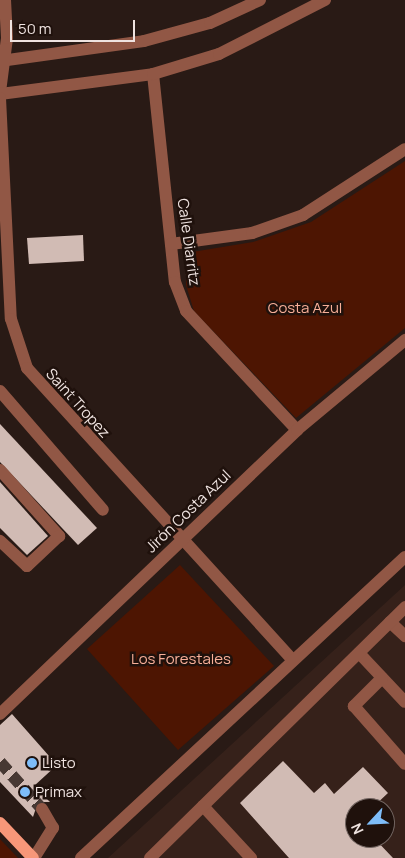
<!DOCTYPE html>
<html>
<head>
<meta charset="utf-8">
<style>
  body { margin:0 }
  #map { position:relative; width:405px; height:858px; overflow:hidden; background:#291a15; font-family:Manrope,sans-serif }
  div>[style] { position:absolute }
  .built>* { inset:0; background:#36211a }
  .green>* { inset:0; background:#4d1502 }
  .building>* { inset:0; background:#d1bbb4 }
  .minor-tunnel>* { height:12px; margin-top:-6px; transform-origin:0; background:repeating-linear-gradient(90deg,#473833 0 12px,transparent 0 18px) }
  .minor>* { height:12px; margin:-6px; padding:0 6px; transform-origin:6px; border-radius:6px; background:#915745 }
  .major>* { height:12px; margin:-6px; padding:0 6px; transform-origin:6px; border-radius:6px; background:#f79779 }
  .dots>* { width:14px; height:14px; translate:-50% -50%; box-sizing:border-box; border:2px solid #1f110c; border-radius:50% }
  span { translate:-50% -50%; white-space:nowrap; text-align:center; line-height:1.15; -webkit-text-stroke:5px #1f110c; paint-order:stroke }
  .street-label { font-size:15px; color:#efe3e0 }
  .park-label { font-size:15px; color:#f8af98 }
  .poi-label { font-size:15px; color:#efe3e0 }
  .left { translate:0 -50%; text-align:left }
  .north { position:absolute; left:345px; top:798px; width:50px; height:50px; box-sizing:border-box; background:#1f110c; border:1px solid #726561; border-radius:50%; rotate:245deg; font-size:14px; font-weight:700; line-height:20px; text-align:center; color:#efe3e0 }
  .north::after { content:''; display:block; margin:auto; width:18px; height:22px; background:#7ebdf9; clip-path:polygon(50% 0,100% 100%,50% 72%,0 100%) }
  .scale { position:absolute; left:10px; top:20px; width:125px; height:22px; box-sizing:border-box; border:2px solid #efe3e0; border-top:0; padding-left:6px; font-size:15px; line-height:18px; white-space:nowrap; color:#efe3e0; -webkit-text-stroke:4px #1f110c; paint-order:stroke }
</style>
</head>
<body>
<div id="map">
  <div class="built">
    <i style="clip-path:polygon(evenodd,405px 585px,405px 858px,108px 858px,405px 585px,355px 808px,385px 808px,385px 838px,355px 838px,355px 808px)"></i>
  </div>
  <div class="green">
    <i style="clip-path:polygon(405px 161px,405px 328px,296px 418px,194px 311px,186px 285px,186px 253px,253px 242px,311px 222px)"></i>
    <i style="clip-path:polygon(180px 565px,274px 666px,178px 750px,87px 649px)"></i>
    <i style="clip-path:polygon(0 839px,18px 858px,0 858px)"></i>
  </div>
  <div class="building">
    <i style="clip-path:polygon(83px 235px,84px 261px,29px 264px,27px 238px)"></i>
    <i style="clip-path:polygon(0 424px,97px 528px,78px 545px,0 462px)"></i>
    <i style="clip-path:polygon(0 482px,48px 536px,27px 555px,0 528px)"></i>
    <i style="clip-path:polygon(12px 714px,57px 765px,34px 786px,50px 802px,38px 802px,33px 817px,0 782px,0 725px)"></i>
    <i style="clip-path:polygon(283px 761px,314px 793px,325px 783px,334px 794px,363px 767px,388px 793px,372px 808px,355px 808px,355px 838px,374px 838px,393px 858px,289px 858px,240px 803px)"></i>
  </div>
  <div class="minor-tunnel">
    <i style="left:0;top:762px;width:63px;rotate:48.2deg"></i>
  </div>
  <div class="minor">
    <i style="left:0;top:61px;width:145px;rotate:-7.9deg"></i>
    <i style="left:144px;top:41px;width:68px;rotate:-15.3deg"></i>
    <i style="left:210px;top:23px;width:55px;rotate:-24.7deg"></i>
    <i style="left:153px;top:74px;width:209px;rotate:84deg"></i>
    <i style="left:175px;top:282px;width:31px;rotate:69deg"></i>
    <i style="left:186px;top:311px;width:163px;rotate:47deg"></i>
    <i style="left:0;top:92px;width:54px;rotate:-82.6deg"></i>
    <i style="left:7px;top:38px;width:38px;rotate:-93deg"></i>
    <i style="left:0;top:94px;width:154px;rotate:-7.4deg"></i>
    <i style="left:153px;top:74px;width:69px;rotate:-16.9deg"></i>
    <i style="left:219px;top:54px;width:119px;rotate:-27deg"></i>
    <i style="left:0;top:98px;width:221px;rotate:87.2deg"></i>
    <i style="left:11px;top:319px;width:52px;rotate:71.9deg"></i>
    <i style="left:27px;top:368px;width:394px;rotate:47.7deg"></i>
    <i style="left:171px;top:244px;width:82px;rotate:-7.7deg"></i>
    <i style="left:252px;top:233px;width:54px;rotate:-19.4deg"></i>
    <i style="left:303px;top:215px;width:121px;rotate:-32.9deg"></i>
    <i style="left:0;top:391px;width:157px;rotate:49.1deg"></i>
    <i style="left:0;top:470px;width:89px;rotate:48.2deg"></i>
    <i style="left:59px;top:536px;width:44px;rotate:136.8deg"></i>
    <i style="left:27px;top:566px;width:37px;rotate:-137deg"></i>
    <i style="left:390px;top:622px;width:21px;rotate:43deg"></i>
    <i style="left:359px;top:653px;width:67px;rotate:46.8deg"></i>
    <i style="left:382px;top:678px;width:40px;rotate:135deg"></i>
    <i style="left:354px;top:706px;width:77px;rotate:48.7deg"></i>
    <i style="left:0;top:714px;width:411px;rotate:-43.7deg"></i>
    <i style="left:297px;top:430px;width:141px;rotate:-39.8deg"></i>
    <i style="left:203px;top:806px;width:71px;rotate:47.3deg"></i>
    <i style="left:34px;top:858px;width:36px;rotate:-58deg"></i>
    <i style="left:53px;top:828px;width:22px;rotate:-120deg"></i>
    <i style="left:81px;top:858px;width:442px;rotate:-42.9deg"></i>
    <i style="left:150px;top:858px;width:358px;rotate:-44.5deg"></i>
  </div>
  <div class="major">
    <i style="left:0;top:823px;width:48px;rotate:46.7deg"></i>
  </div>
  <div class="dots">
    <i style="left:32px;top:763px;background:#7ebdf9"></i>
    <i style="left:25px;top:792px;background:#7ebdf9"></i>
  </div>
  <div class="street-label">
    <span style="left:189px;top:242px;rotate:82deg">Calle Diarritz</span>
    <span style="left:78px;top:403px;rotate:48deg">Saint Tropez</span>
    <span style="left:188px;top:511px;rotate:-44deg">Jirón Costa Azul</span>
  </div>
  <div class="park-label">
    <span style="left:305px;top:308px">Costa Azul</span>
    <span style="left:181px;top:659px">Los Forestales</span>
  </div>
  <div class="poi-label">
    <span class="left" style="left:42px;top:763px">Listo</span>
    <span class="left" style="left:35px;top:792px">Primax</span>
  </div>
  <div class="north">N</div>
  <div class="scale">50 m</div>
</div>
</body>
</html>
